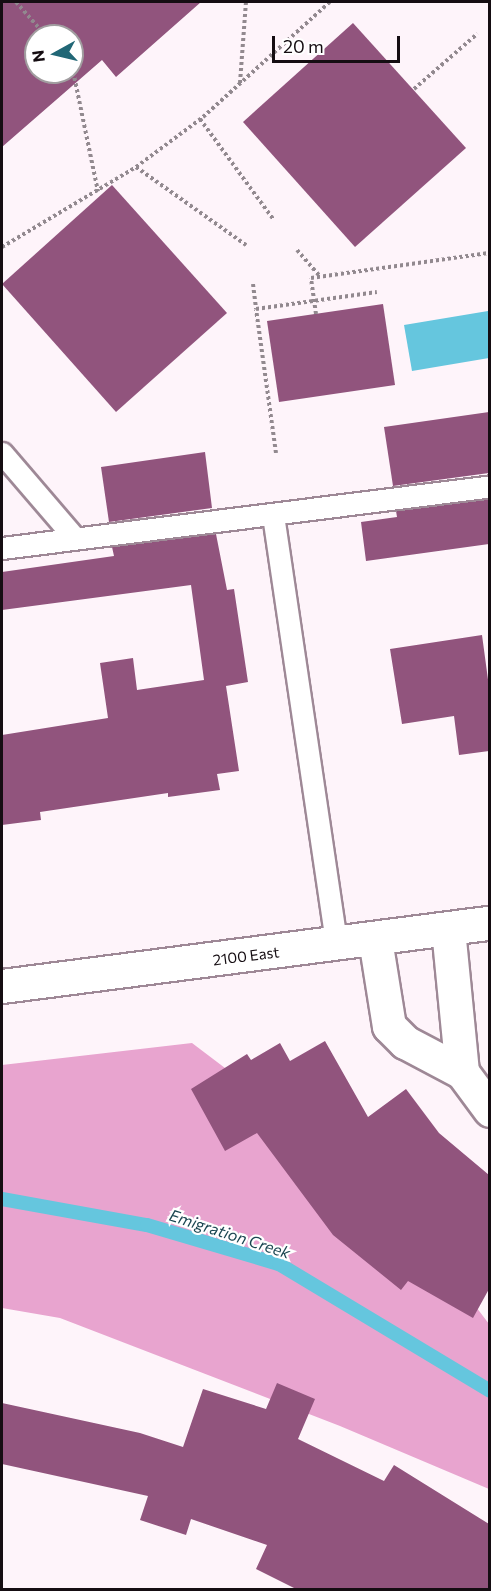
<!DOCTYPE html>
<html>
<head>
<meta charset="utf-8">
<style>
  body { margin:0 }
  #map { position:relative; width:491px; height:1591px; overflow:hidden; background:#fef4fa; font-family:Commissioner,sans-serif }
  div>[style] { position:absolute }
  .forest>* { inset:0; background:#e8a4cf }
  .water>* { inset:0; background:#65c6de }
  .stream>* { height:14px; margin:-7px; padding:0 7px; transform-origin:7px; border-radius:7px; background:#65c6de }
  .building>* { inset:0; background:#91547d }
  .path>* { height:4px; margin-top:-2px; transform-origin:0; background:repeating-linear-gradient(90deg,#92898f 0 3px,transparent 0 6px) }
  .roads { filter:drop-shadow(2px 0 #9e8896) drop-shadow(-2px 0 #9e8896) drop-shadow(0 2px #9e8896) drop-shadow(0 -2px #9e8896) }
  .lane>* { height:21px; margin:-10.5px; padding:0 10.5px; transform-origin:10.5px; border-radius:10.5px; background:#fff }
  .street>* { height:33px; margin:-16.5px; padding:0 16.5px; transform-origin:16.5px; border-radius:16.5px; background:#fff }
  .secondary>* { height:33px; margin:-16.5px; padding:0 16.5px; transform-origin:16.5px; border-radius:16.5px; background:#fff }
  span { translate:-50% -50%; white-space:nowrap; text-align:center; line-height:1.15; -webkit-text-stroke:4.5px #fff; paint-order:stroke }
  .street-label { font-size:15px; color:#150d12 }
  .water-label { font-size:16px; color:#1b4651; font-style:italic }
  .frame { position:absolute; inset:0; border:3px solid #150d12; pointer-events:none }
  .north { position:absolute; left:24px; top:24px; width:60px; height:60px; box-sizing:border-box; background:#fff; border:2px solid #a19ea0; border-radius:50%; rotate:262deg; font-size:16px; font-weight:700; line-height:24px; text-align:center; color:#150d12 }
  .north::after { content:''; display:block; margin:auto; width:21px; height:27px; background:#216776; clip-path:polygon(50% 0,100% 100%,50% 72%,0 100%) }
  .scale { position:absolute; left:272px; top:36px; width:128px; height:27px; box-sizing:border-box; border:3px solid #150d12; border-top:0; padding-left:8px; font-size:18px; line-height:21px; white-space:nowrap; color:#150d12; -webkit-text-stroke:4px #fff; paint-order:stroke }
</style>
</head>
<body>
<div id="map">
  <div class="forest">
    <i style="clip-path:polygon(192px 1043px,389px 1192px,489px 1324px,489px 1489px,340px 1426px,60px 1318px,2px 1308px,2px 1065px)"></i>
  </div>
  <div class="water">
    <i style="clip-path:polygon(488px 311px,489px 358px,412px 371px,404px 325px)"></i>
  </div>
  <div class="stream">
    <i style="left:2px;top:1199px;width:147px;rotate:10.2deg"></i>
    <i style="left:147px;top:1225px;width:138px;rotate:16.5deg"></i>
    <i style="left:279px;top:1264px;width:246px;rotate:31deg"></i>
  </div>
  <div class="building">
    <i style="clip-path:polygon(evenodd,2px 2px,201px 2px,116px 77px,102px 60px,2px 147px,2px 2px,36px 36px,72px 36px,72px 72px,36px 72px,36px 36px)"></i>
    <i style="clip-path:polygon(353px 23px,466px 148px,355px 247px,243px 122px)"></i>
    <i style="clip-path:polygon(112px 185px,227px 313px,116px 412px,2px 284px)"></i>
    <i style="clip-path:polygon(383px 304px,395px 385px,279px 402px,267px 321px)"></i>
    <i style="clip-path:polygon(489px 412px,489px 473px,393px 486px,384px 427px)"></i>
    <i style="clip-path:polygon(205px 452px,212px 508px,109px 522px,101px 467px)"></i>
    <i style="clip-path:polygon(489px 499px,489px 544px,366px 561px,361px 522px,397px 517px,396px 511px)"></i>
    <i style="clip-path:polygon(216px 534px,227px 590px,234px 589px,248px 682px,226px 686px,239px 771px,217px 774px,220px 790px,168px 797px,168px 793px,40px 812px,41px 820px,2px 825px,2px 735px,108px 718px,100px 663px,133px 658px,137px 690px,204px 680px,191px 585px,2px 610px,2px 572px,114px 556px,112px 547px)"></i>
    <i style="clip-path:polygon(482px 635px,489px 687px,489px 751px,459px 755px,454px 716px,402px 724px,390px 649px)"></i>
    <i style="clip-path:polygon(325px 1041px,368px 1117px,406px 1089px,439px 1133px,489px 1175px,489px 1289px,473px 1318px,408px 1281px,401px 1290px,333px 1235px,257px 1133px,225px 1151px,191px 1089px,247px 1054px,251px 1060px,280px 1043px,290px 1061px)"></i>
    <i style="clip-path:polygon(277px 1383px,315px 1399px,298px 1439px,384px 1481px,394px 1465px,489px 1524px,489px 1590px,298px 1590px,256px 1569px,267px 1545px,191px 1519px,186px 1535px,140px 1520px,148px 1496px,2px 1464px,2px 1403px,140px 1433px,183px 1447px,203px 1389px,266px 1409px)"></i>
  </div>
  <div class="path">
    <i style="left:16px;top:2px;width:45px;rotate:48.6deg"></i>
    <i style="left:72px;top:66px;width:128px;rotate:78.3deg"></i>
    <i style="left:240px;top:83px;width:81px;rotate:-85.8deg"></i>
    <i style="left:414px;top:89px;width:84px;rotate:-41.1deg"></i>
    <i style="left:200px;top:119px;width:125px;rotate:53.8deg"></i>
    <i style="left:136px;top:167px;width:135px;rotate:35.3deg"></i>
    <i style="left:2px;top:247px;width:156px;rotate:-30.8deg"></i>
    <i style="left:136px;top:167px;width:84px;rotate:-36.7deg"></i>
    <i style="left:203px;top:117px;width:171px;rotate:-42.2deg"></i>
    <i style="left:297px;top:250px;width:35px;rotate:49deg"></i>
    <i style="left:253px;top:284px;width:25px;rotate:83deg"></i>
    <i style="left:316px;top:314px;width:36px;rotate:-98deg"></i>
    <i style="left:311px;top:278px;width:181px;rotate:-8deg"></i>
    <i style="left:276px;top:453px;width:145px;rotate:-97.9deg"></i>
    <i style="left:256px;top:309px;width:122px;rotate:-8deg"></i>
  </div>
  <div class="roads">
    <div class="lane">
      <i style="left:2px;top:453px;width:111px;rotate:49.4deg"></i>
      <i style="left:273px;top:515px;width:434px;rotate:81.6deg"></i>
      <i style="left:2px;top:548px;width:492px;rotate:-7.2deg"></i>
    </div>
    <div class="street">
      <i style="left:448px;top:929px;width:144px;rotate:84.4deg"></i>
      <i style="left:375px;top:939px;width:88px;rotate:80.9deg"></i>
      <i style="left:389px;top:1026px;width:23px;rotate:45deg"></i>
      <i style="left:405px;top:1042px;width:64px;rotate:27.8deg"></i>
      <i style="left:462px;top:1072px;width:47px;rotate:53.6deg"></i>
    </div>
    <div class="secondary">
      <i style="left:2px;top:986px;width:492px;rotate:-7.4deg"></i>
    </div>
  </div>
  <div class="street-label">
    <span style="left:246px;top:956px;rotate:-7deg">2100 East</span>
  </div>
  <div class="water-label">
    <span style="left:230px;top:1234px;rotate:18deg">Emigration Creek</span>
  </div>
  <div class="frame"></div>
  <div class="north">N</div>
  <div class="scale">20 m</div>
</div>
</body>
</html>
